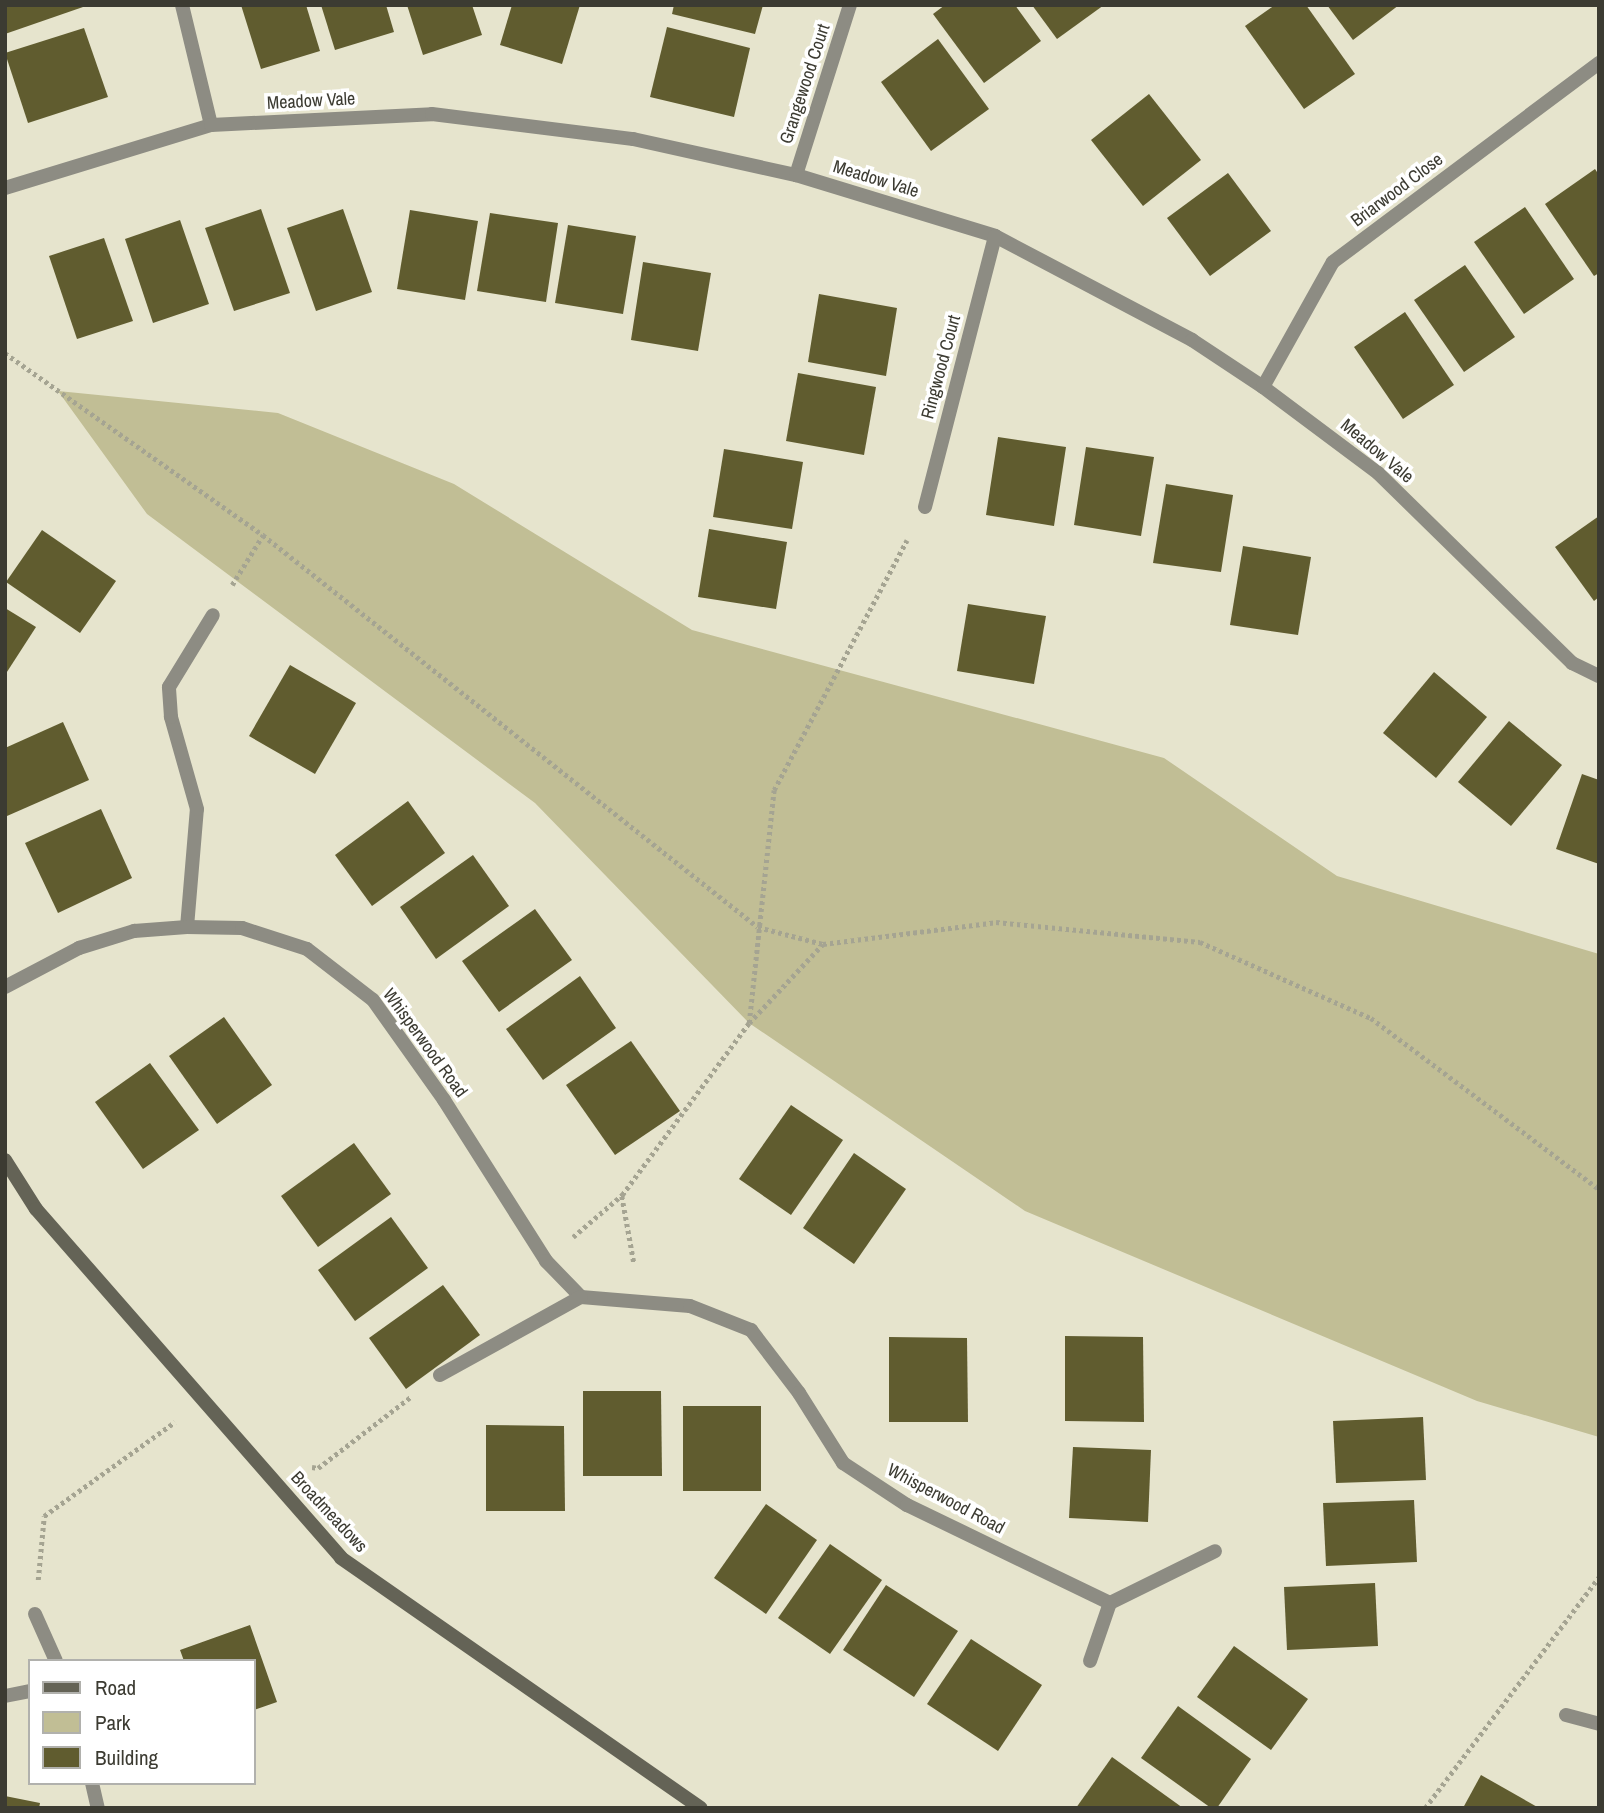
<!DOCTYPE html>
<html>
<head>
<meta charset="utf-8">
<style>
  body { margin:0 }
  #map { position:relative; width:1604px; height:1813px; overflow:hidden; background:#e6e4cd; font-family:"Archivo Narrow",sans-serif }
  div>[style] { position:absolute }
  .green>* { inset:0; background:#c1be95 }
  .building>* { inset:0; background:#605c2f }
  .path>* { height:4.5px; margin-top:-2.25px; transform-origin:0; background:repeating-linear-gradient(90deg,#a5a492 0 3.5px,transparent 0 7px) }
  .street>* { height:14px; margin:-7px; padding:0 7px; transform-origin:7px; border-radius:7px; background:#8d8c83 }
  .secondary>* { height:14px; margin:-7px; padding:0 7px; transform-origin:7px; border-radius:7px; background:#646356 }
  span { translate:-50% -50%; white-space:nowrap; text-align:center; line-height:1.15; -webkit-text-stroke:7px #fff; paint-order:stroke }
  .street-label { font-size:18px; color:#3c3b32 }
  .frame { position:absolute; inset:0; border:7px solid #3c3b32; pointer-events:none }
  .legend { position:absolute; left:28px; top:1659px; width:228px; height:126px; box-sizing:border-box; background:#fff; border:2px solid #b1b1ad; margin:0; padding:9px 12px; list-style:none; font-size:21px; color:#3c3b32 }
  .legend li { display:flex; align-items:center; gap:14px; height:35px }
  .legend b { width:35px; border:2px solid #b1b1ad }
</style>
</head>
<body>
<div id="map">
  <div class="green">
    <i style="clip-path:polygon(58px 391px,278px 413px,454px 484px,692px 630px,1164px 758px,1337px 876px,1599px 954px,1599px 1437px,1477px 1401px,1025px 1211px,749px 1023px,535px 803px,147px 514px)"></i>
  </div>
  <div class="building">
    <i style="clip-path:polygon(5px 5px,82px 5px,83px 7px,5px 34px)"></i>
    <i style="clip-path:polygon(241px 5px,306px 5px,320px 51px,261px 69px)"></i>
    <i style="clip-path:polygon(321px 5px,386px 5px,394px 32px,335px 50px)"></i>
    <i style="clip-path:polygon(407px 5px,472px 5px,482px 35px,423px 55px)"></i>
    <i style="clip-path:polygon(512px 5px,580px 5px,562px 64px,500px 45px)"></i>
    <i style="clip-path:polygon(674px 5px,763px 5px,755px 34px,672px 14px)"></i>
    <i style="clip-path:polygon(945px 5px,1015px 5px,1041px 41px,984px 83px,933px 14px)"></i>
    <i style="clip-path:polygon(1032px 5px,1104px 5px,1057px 39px)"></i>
    <i style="clip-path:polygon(1275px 5px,1306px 5px,1355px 74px,1304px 109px,1245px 26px)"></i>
    <i style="clip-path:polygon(1327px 5px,1399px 5px,1353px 40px)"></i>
    <i style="clip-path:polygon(667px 27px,750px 48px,734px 117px,650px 97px)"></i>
    <i style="clip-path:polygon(84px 28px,108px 97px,28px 123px,5px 53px)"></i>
    <i style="clip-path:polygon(938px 39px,989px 109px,931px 151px,881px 82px)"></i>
    <i style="clip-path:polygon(1149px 94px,1201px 160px,1143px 206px,1091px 140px)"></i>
    <i style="clip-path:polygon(1595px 169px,1599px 175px,1599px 273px,1594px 276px,1545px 204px)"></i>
    <i style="clip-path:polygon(1228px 173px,1271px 231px,1210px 276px,1167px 218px)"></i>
    <i style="clip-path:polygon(1525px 207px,1574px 279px,1524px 314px,1474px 242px)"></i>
    <i style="clip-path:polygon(261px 209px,290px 293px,234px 311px,205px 228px)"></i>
    <i style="clip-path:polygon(343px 209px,372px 292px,316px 311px,287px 228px)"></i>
    <i style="clip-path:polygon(410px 210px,478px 221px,465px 300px,397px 289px)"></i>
    <i style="clip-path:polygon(490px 213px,558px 223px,546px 302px,477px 291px)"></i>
    <i style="clip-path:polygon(180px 220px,209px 304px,153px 323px,125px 239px)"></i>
    <i style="clip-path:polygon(568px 225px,636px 236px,623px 314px,555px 303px)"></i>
    <i style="clip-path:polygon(104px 238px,133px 321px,77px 339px,49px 256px)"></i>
    <i style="clip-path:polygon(643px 262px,711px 273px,698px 351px,631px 340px)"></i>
    <i style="clip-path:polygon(1465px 265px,1515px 337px,1464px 372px,1414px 300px)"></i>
    <i style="clip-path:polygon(819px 294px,897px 308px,886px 376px,808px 362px)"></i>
    <i style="clip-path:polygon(1405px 312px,1454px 385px,1403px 419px,1354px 347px)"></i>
    <i style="clip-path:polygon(798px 373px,876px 387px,864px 455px,786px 441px)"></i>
    <i style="clip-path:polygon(998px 437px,1066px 447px,1054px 526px,986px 515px)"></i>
    <i style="clip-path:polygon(1086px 447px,1154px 457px,1141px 536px,1074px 525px)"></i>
    <i style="clip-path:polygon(724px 449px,803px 462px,792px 529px,713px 517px)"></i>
    <i style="clip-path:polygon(1166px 484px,1233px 495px,1221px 572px,1153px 563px)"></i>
    <i style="clip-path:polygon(1599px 516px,1599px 597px,1594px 601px,1555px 547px)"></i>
    <i style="clip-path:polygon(709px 529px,787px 542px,776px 609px,698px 597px)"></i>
    <i style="clip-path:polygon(42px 530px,116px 581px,80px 633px,6px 582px)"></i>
    <i style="clip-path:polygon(1243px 546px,1311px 557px,1298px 635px,1230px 625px)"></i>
    <i style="clip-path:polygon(968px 604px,1046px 616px,1034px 684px,957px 671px)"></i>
    <i style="clip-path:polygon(5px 608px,36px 627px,5px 675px)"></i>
    <i style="clip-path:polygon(290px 665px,356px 703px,315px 774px,249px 736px)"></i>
    <i style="clip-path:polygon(1434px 672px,1487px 717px,1436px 778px,1383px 733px)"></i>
    <i style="clip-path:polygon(1509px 721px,1562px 765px,1511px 826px,1458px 782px)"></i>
    <i style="clip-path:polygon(63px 722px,89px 780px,7px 816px,5px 748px)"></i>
    <i style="clip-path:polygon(1582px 774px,1599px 780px,1599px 864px,1556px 849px)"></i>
    <i style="clip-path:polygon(408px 801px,445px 853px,372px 906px,335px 855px)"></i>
    <i style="clip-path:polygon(101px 809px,132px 878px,58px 913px,25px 843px)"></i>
    <i style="clip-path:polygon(473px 855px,509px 906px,436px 959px,400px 907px)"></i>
    <i style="clip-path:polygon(535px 909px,572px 960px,499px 1012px,462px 961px)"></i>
    <i style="clip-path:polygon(580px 976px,616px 1028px,543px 1080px,506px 1029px)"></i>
    <i style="clip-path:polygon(224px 1017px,272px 1085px,217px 1124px,169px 1056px)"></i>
    <i style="clip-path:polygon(631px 1041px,680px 1111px,615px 1155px,566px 1085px)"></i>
    <i style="clip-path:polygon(150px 1063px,199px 1130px,143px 1169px,95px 1102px)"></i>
    <i style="clip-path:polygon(791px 1105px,843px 1140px,791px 1215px,739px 1179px)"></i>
    <i style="clip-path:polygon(354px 1143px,391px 1194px,318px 1247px,281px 1196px)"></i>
    <i style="clip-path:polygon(854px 1153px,906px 1189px,854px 1264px,803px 1228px)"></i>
    <i style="clip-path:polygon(391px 1217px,428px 1268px,355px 1321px,318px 1270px)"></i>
    <i style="clip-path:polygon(443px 1285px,480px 1335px,406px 1389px,369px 1338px)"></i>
    <i style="clip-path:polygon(1065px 1336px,1143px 1337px,1144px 1422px,1065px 1421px)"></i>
    <i style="clip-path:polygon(889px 1337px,967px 1338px,968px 1422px,889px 1422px)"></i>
    <i style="clip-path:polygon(583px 1391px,661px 1391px,662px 1476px,583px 1476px)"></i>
    <i style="clip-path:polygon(683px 1406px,761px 1406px,761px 1491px,683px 1491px)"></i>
    <i style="clip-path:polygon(1423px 1417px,1426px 1480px,1336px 1483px,1333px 1421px)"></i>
    <i style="clip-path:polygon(486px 1425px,564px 1426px,565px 1511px,486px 1511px)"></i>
    <i style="clip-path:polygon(1073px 1447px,1151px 1450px,1148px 1522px,1069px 1518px)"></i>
    <i style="clip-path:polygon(1414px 1500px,1417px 1562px,1326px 1566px,1323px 1503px)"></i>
    <i style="clip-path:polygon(766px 1504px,817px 1540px,766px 1614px,714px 1578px)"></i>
    <i style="clip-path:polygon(830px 1544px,882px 1580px,830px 1654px,778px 1618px)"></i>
    <i style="clip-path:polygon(1375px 1583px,1378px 1646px,1287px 1650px,1284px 1587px)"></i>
    <i style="clip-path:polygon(886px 1585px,958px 1631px,914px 1697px,843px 1650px)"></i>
    <i style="clip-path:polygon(250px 1625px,277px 1702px,254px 1710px,254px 1661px,184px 1661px,180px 1650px)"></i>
    <i style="clip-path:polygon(971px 1639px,1042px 1685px,998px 1751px,927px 1704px)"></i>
    <i style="clip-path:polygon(1234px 1646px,1308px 1699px,1271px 1750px,1197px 1697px)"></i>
    <i style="clip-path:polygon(1178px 1706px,1251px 1759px,1217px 1808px,1211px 1808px,1141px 1758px)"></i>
    <i style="clip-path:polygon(1112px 1757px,1183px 1808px,1076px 1808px)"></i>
    <i style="clip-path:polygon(1481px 1775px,1539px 1808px,1463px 1808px)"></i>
    <i style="clip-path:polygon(5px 1796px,40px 1803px,39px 1808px,5px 1808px)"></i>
  </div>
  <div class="path">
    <i style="left:5px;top:353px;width:316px;rotate:35.2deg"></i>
    <i style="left:263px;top:535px;width:631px;rotate:38.38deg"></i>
    <i style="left:758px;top:927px;width:67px;rotate:14.7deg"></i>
    <i style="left:232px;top:585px;width:59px;rotate:-58.2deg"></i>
    <i style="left:749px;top:1023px;width:108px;rotate:-46.9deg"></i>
    <i style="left:823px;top:944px;width:174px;rotate:-7.2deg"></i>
    <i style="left:996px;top:922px;width:205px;rotate:5.6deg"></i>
    <i style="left:1200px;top:942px;width:187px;rotate:24deg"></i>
    <i style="left:1371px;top:1018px;width:285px;rotate:36.9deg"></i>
    <i style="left:622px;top:1196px;width:68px;rotate:79.8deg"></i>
    <i style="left:573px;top:1237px;width:65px;rotate:-40.6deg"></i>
    <i style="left:622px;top:1195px;width:214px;rotate:-53.6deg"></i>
    <i style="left:749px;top:1023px;width:234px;rotate:-83.9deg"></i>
    <i style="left:774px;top:790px;width:283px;rotate:-62deg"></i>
    <i style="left:312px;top:1467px;width:6px;rotate:9deg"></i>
    <i style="left:318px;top:1468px;width:118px;rotate:-37.5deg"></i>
    <i style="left:38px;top:1580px;width:64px;rotate:-84.6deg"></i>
    <i style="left:44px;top:1516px;width:161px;rotate:-35.7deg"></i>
    <i style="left:1425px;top:1808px;width:289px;rotate:-53deg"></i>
  </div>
  <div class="street">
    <i style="left:182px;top:5px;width:123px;rotate:76.4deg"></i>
    <i style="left:796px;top:175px;width:178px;rotate:-72.4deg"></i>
    <i style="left:5px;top:188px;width:215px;rotate:-17deg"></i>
    <i style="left:211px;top:125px;width:221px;rotate:-2.8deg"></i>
    <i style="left:432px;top:114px;width:203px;rotate:7.1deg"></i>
    <i style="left:633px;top:139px;width:167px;rotate:12.5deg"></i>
    <i style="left:796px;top:175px;width:208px;rotate:17deg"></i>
    <i style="left:995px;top:236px;width:223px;rotate:27.8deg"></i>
    <i style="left:1192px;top:340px;width:85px;rotate:33.5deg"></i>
    <i style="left:1263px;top:387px;width:144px;rotate:36.8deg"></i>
    <i style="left:1378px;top:473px;width:272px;rotate:44.4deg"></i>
    <i style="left:1572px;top:663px;width:30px;rotate:26deg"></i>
    <i style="left:1263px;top:387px;width:143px;rotate:-60.8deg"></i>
    <i style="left:1333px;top:262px;width:332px;rotate:-36.8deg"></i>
    <i style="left:925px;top:507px;width:280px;rotate:-75.5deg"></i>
    <i style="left:187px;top:927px;width:118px;rotate:-85.2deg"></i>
    <i style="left:197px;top:809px;width:96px;rotate:-105.8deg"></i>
    <i style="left:171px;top:717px;width:30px;rotate:-94deg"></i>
    <i style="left:169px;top:687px;width:84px;rotate:-58.6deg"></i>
    <i style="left:5px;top:987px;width:84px;rotate:-27.8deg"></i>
    <i style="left:79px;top:948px;width:58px;rotate:-17.2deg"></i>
    <i style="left:134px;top:931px;width:53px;rotate:-4.3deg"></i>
    <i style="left:187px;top:927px;width:55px;rotate:1deg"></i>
    <i style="left:242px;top:928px;width:68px;rotate:17.9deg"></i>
    <i style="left:307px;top:949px;width:83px;rotate:37.7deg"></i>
    <i style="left:373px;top:1000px;width:123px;rotate:54.6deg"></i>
    <i style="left:444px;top:1100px;width:191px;rotate:57.6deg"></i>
    <i style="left:546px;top:1261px;width:50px;rotate:45.8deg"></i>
    <i style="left:581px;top:1297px;width:109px;rotate:4.7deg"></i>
    <i style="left:690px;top:1306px;width:66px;rotate:21.5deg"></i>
    <i style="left:751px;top:1330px;width:79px;rotate:52.7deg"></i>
    <i style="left:799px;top:1393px;width:83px;rotate:57.8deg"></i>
    <i style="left:843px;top:1463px;width:77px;rotate:33.3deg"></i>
    <i style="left:907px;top:1505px;width:225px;rotate:25.8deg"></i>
    <i style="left:1110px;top:1603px;width:117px;rotate:-26.3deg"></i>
    <i style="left:440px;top:1375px;width:161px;rotate:-29deg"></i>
    <i style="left:35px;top:1614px;width:51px;rotate:65.9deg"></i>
    <i style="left:1090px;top:1661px;width:61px;rotate:-71deg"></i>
    <i style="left:5px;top:1696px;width:25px;rotate:-11deg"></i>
    <i style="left:1566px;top:1715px;width:34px;rotate:15deg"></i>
    <i style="left:92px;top:1783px;width:26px;rotate:77deg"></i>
  </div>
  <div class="secondary">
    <i style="left:5px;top:1160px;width:58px;rotate:57.7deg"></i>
    <i style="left:36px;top:1209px;width:463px;rotate:48.8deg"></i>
    <i style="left:341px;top:1558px;width:438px;rotate:34.8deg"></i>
  </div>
  <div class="street-label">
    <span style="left:805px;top:84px;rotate:-72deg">Grangewood Court</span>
    <span style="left:311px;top:101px;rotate:-3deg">Meadow Vale</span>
    <span style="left:876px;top:179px;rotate:17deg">Meadow Vale</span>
    <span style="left:1397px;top:190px;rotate:-37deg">Briarwood Close</span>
    <span style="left:941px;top:367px;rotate:-75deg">Ringwood Court</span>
    <span style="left:1377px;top:451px;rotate:40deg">Meadow Vale</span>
    <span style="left:425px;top:1043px;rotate:54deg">Whisperwood Road</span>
    <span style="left:946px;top:1499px;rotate:28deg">Whisperwood Road</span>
    <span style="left:329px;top:1512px;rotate:47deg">Broadmeadows</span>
  </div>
  <div class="frame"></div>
  <ul class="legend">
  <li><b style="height:9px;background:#646356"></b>Road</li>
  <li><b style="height:19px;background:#c1be95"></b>Park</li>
  <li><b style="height:19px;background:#605c2f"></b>Building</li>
  </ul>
</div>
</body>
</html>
